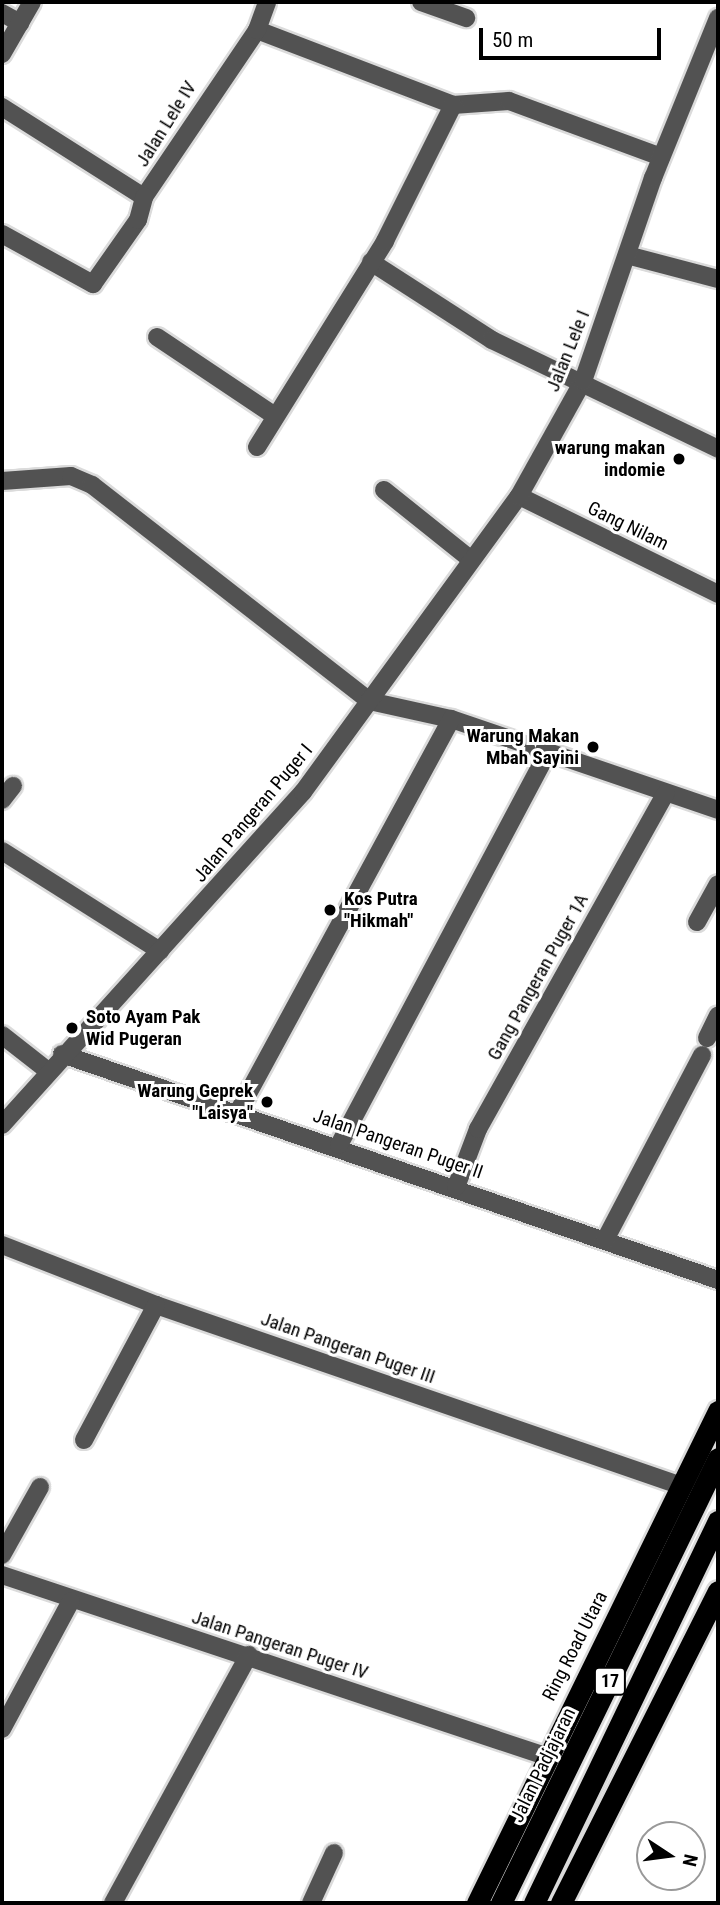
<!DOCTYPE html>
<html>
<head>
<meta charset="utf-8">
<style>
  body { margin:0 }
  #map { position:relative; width:720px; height:1905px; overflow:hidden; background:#fff; font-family:"Roboto Condensed",sans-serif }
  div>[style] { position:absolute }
  .roads { filter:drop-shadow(2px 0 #dbdbdb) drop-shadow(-2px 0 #dbdbdb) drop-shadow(0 2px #dbdbdb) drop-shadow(0 -2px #dbdbdb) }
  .minor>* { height:18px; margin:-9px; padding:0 9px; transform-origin:9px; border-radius:9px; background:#525252 }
  .highway>* { height:21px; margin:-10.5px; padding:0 10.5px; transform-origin:10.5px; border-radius:10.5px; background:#000 }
  .dots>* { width:19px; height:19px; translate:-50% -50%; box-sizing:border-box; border:4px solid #fff; border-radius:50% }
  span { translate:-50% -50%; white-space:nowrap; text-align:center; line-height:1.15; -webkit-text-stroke:6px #fff; paint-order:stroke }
  .shield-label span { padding:2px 5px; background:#fff; border:2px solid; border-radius:5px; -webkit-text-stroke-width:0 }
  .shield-label { font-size:18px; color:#000; font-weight:700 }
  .street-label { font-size:19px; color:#000 }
  .poi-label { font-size:19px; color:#000; font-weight:700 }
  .right { translate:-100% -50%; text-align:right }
  .left { translate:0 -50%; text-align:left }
  .frame { position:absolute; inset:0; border:4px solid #000; pointer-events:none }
  .north { position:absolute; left:636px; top:1821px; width:70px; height:70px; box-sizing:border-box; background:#fff; border:2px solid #999; border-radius:50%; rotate:103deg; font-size:19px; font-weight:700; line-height:28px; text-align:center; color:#000 }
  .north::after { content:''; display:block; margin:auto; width:24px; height:32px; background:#000; clip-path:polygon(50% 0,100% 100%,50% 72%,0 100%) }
  .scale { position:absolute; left:479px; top:28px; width:182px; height:32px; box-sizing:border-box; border:4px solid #000; border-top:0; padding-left:9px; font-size:21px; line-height:24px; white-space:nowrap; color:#000; -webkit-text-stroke:5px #fff; paint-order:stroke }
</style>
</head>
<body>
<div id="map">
  <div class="roads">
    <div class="minor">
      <i style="left:421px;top:2px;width:48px;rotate:19.6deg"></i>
      <i style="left:2px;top:13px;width:21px;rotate:29deg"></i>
      <i style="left:257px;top:30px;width:210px;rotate:20.9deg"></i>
      <i style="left:453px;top:105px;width:56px;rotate:-4.1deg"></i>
      <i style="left:509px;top:101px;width:162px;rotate:20.2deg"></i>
      <i style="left:2px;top:54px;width:60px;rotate:-60deg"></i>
      <i style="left:2px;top:107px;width:168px;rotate:32.4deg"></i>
      <i style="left:144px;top:197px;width:202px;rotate:-55.9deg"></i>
      <i style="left:257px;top:30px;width:30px;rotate:-70deg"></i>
      <i style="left:2px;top:234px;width:104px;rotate:28.8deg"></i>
      <i style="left:93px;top:284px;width:78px;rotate:-54.9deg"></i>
      <i style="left:138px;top:220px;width:24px;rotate:-75deg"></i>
      <i style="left:627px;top:255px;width:94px;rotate:14.8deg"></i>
      <i style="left:371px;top:262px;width:144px;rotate:32.8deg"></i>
      <i style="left:492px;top:340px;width:251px;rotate:25.7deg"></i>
      <i style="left:157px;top:337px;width:142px;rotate:33.8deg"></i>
      <i style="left:257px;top:447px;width:243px;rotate:-58.1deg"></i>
      <i style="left:385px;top:241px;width:152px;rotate:-63.4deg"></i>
      <i style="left:2px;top:481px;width:69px;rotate:-4.1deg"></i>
      <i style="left:71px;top:476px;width:23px;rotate:23deg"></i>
      <i style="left:92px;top:485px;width:351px;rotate:37.9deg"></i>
      <i style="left:369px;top:701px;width:84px;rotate:12.4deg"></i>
      <i style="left:451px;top:719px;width:282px;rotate:18.8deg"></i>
      <i style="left:384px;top:490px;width:110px;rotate:38.7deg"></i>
      <i style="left:519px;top:496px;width:222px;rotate:26.2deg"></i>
      <i style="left:2px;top:800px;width:18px;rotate:-52deg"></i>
      <i style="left:2px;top:851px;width:187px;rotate:32.3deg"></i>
      <i style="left:697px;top:922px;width:43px;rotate:-61.1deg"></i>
      <i style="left:2px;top:1035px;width:58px;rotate:38deg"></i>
      <i style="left:707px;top:1038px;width:25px;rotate:-64deg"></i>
      <i style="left:62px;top:1054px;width:694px;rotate:19.01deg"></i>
      <i style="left:238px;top:1112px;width:447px;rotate:-61.5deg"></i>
      <i style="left:2px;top:1125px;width:449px;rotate:-47.9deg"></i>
      <i style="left:303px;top:792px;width:366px;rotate:-53.9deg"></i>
      <i style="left:519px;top:496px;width:132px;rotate:-60.9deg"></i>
      <i style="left:583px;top:381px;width:215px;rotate:-71deg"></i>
      <i style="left:653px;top:178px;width:173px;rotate:-67.9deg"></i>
      <i style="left:339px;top:1145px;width:445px;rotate:-62deg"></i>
      <i style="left:456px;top:1187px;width:62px;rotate:-69.2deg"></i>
      <i style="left:478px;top:1129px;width:385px;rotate:-60.8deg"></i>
      <i style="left:605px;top:1240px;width:209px;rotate:-62.3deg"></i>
      <i style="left:2px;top:1245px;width:165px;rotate:21.3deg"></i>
      <i style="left:156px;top:1305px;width:556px;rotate:18.99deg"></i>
      <i style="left:84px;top:1440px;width:153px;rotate:-61.9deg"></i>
      <i style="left:2px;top:1555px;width:78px;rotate:-60.8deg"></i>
      <i style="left:2px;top:1575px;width:572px;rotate:18.43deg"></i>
      <i style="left:2px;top:1729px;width:145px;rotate:-61.7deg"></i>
      <i style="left:113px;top:1903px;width:283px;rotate:-61.3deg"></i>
      <i style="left:311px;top:1903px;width:55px;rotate:-65.3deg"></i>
    </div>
    <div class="highway">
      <i style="left:477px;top:1903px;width:548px;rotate:-63.9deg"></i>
      <i style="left:501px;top:1903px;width:495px;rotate:-64deg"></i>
      <i style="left:534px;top:1903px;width:424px;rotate:-64.3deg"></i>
      <i style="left:561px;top:1903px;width:349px;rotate:-63.3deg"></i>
    </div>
  </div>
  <div class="dots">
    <i style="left:679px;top:459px;background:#000"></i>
    <i style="left:593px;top:747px;background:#000"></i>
    <i style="left:330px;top:910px;background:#000"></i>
    <i style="left:72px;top:1028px;background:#000"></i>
    <i style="left:267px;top:1102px;background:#000"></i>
  </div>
  <div class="shield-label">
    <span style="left:610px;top:1681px">17</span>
  </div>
  <div class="street-label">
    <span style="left:166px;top:124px;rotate:-58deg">Jalan Lele IV</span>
    <span style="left:568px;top:351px;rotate:-68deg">Jalan Lele I</span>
    <span style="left:628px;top:526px;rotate:26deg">Gang Nilam</span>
    <span style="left:253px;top:813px;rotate:-50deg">Jalan Pangeran Puger I</span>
    <span style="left:538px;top:977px;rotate:-61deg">Gang Pangeran Puger 1A</span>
    <span style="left:398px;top:1144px;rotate:19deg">Jalan Pangeran Puger II</span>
    <span style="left:348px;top:1348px;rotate:19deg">Jalan Pangeran Puger III</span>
    <span style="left:280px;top:1645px;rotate:18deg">Jalan Pangeran Puger IV</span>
    <span style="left:575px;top:1646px;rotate:-63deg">Ring Road Utara</span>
    <span style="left:543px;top:1765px;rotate:-64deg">Jalan Padjajaran</span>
  </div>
  <div class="poi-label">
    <span class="right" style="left:665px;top:459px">warung makan<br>indomie</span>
    <span class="right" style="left:579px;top:747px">Warung Makan<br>Mbah Sayini</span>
    <span class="left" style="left:344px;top:910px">Kos Putra<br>"Hikmah"</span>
    <span class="left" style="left:86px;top:1028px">Soto Ayam Pak<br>Wid Pugeran</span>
    <span class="right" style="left:253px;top:1102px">Warung Geprek<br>"Laisya"</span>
  </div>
  <div class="frame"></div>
  <div class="north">N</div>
  <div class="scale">50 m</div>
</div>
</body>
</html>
